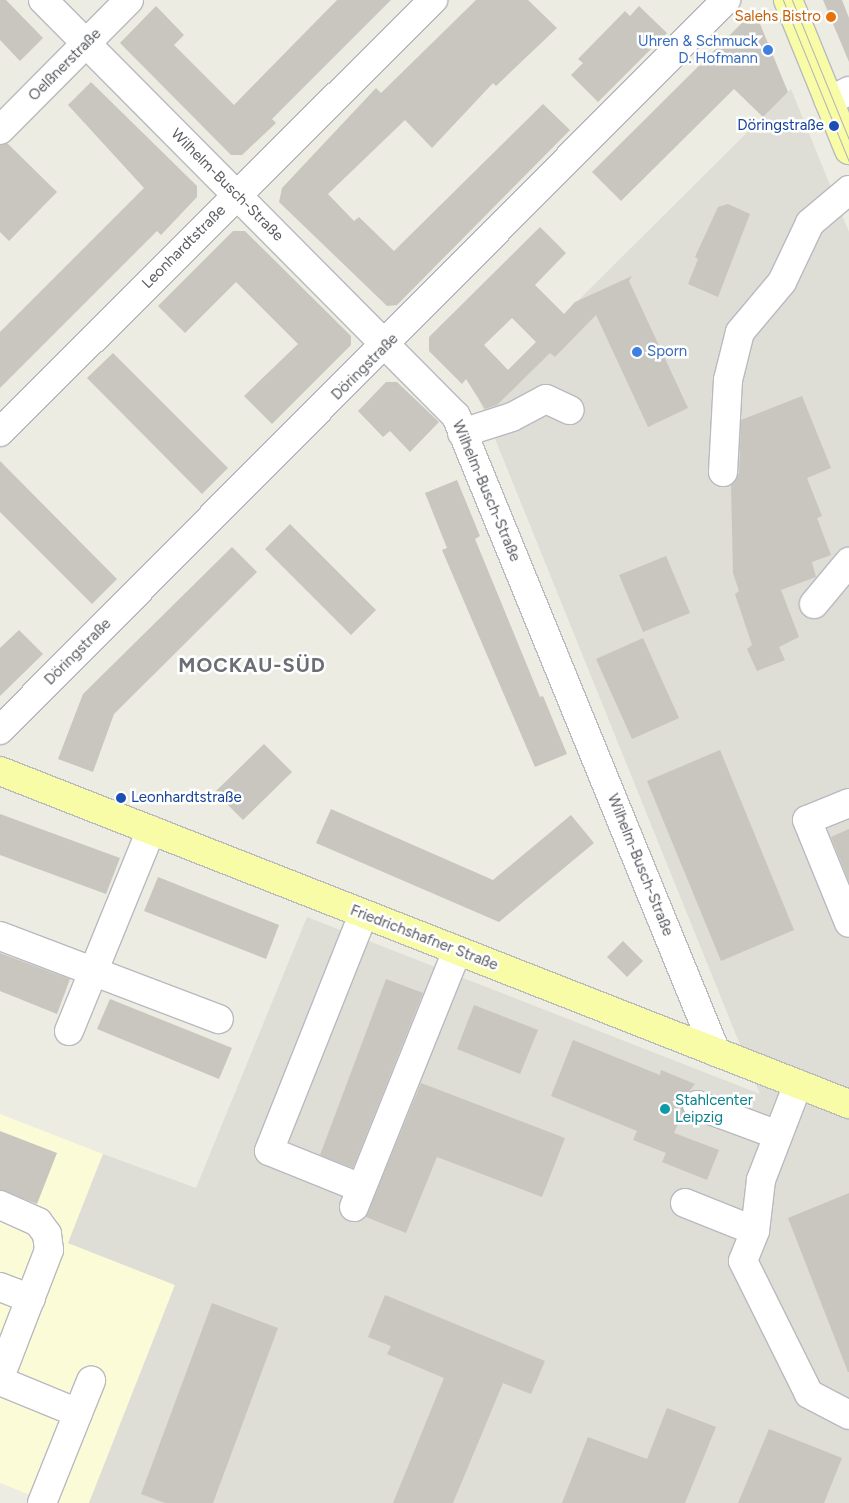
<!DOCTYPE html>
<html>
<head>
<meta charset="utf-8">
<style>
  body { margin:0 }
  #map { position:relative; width:849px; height:1503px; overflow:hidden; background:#ecece2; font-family:Figtree,sans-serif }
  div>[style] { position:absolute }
  .commercial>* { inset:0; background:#fcfbd7 }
  .industrial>* { inset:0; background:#deddd6 }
  .building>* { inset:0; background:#c8c6bf }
  .roads { filter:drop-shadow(1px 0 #b9bac0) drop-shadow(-1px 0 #b9bac0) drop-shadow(0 1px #b9bac0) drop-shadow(0 -1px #b9bac0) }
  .minor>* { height:28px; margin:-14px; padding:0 14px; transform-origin:14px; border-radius:14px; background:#fff }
  .major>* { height:28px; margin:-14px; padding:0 14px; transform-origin:14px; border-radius:14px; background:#f8fca7 }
  .tram>* { height:1px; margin:-0.5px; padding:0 0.5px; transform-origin:0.5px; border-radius:0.5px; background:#b5b5b6 }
  .dots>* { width:14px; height:14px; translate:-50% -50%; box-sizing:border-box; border:2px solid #fff; border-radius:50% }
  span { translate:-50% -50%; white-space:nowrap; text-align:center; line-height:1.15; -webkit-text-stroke:5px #fff; paint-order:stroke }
  .food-label { font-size:15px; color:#c56008 }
  .right { translate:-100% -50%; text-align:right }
  .shop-label { font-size:15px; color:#366cbe }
  .left { translate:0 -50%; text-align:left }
  .street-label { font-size:15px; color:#5a5c62 }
  .transit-label { font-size:15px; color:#164399 }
  .culture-label { font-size:15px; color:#0d838f }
  .district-label { font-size:20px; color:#6b6e74; font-weight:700; letter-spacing:1px }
</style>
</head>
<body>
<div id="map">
  <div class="commercial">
    <i style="clip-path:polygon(0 1114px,103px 1154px,68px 1243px,175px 1285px,89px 1503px,50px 1503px,0 1483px)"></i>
  </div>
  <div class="industrial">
    <i style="clip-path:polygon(791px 89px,849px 232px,849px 1503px,89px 1503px,175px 1285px,68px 1243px,103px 1154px,196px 1188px,307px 917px,760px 1094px,479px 399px)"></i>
  </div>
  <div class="building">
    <i style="clip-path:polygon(0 0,6px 0,43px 38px,20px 61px,0 40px)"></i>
    <i style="clip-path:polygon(337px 0,391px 0,272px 119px,276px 123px,242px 155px,231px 155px,120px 43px,156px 6px,184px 35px,174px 45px,234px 105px)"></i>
    <i style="clip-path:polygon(476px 0,528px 0,557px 28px,496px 86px,493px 83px,432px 148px,405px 120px,328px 194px,354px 221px,359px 217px,394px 251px,543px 104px,570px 130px,397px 305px,387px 306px,279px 202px,282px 188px,376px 88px,381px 93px)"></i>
    <i style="clip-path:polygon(823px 0,842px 0,849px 18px,849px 62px)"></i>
    <i style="clip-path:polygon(639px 6px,667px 33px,598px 102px,571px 75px,583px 63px,578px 59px,625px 11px,630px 16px)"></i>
    <i style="clip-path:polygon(749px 16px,758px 19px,788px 92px,763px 117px,734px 89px,621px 201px,592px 172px)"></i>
    <i style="clip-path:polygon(91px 82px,197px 186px,197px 197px,161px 235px,157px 231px,0 388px,0 332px,144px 188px,68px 105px)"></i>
    <i style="clip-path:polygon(7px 143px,57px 192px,9px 241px,0 232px,0 145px)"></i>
    <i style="clip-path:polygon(728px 204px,750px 214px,718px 297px,688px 284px,698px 259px,695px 257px,718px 207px)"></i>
    <i style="clip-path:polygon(evenodd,540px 227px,566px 253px,535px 285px,564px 314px,575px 302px,632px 276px,629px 281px,688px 408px,648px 427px,596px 315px,555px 357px,550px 353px,497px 405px,485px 409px,466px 379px,462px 384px,429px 351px,429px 337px,540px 227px,512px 318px,536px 342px,508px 370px,484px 345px,512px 318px)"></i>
    <i style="clip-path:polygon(233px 231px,245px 231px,351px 336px,351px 345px,272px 424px,244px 396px,298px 344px,236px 282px,185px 333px,158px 306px)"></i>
    <i style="clip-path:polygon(113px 353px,228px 468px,202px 494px,87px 378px)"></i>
    <i style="clip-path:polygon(386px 382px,397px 382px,439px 422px,410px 452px,390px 431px,383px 437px,358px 411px)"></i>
    <i style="clip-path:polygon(802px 396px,831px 468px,807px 478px,822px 516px,817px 518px,831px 555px,812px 562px,816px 577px,781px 590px,799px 637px,779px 647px,785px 660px,757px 671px,747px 649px,752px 645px,735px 594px,739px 591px,733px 573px,731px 485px,739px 473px,741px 420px)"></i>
    <i style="clip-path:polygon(0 461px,117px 579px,92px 604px,0 512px)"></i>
    <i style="clip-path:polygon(457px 480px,480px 536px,475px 539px,540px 697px,543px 696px,567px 754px,535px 767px,442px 550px,447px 548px,425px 493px)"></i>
    <i style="clip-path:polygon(290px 524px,376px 610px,351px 635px,265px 549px)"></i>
    <i style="clip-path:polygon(232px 547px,257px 572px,114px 714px,93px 772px,58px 759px,83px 694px)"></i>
    <i style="clip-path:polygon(666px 556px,690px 613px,643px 632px,619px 575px)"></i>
    <i style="clip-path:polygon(19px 630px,43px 654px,0 696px,0 648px)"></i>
    <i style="clip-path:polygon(643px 638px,679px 718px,632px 739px,596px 659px)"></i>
    <i style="clip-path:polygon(264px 744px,292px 772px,243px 820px,215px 792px)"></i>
    <i style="clip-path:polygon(720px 750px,794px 930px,721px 961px,647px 781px)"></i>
    <i style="clip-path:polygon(331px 809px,493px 880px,571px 815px,594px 843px,499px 922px,316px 843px)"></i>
    <i style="clip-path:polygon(0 814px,120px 858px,106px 894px,0 855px)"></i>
    <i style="clip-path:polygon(849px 829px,849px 882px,831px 837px)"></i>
    <i style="clip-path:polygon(158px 877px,279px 925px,266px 959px,144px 911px)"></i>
    <i style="clip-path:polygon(623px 941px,643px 961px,627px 977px,607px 957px)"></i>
    <i style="clip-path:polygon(0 953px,70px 979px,57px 1014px,0 991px)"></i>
    <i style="clip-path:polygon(386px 979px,423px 993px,353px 1168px,320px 1155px)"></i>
    <i style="clip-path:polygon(110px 999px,232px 1048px,219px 1079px,97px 1029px)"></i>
    <i style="clip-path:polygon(474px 1005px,538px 1030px,520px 1074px,457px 1049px)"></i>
    <i style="clip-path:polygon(573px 1040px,660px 1075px,661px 1070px,695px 1084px,683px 1099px,683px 1112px,674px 1133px,719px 1150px,707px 1180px,662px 1162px,666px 1153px,633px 1140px,637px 1131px,551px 1096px)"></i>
    <i style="clip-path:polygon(421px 1083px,565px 1138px,542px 1197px,437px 1157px,406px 1233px,366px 1217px)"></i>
    <i style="clip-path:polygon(0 1131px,57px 1153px,37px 1204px,0 1190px)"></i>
    <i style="clip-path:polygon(849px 1193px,849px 1372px,848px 1372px,788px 1218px)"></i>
    <i style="clip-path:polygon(385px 1295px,545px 1361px,531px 1394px,503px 1383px,453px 1503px,393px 1503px,444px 1378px,387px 1354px,391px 1346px,368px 1337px)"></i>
    <i style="clip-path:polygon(212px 1303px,278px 1328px,213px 1503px,165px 1503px,141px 1494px)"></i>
    <i style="clip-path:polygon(667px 1408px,716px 1427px,685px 1503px,562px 1503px,588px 1437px,647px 1459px)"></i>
    <i style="clip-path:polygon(769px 1429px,842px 1458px,824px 1503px,738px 1503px)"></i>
  </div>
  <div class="roads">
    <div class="minor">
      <i style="left:43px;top:0;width:586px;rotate:45.21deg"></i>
      <i style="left:456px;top:416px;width:687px;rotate:67.77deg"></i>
      <i style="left:829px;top:101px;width:22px;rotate:-27deg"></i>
      <i style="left:0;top:130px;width:183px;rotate:-45.2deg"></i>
      <i style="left:0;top:432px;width:612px;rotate:-44.93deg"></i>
      <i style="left:462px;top:433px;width:52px;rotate:-17.7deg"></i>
      <i style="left:512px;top:417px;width:38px;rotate:-28deg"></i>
      <i style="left:546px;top:399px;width:26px;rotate:25deg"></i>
      <i style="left:723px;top:472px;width:92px;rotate:-86.9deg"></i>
      <i style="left:728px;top:380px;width:49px;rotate:-76deg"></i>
      <i style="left:740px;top:332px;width:65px;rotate:-50deg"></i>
      <i style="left:782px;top:282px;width:65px;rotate:-64.6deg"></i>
      <i style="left:810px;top:223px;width:51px;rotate:-40.2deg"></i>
      <i style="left:814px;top:604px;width:55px;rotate:-50.2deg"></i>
      <i style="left:0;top:730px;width:1030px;rotate:-45.16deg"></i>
      <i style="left:849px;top:803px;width:45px;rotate:158deg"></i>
      <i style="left:807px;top:820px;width:111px;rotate:67.8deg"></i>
      <i style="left:0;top:936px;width:234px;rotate:20.8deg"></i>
      <i style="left:69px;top:1031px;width:217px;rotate:-67.8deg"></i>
      <i style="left:798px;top:1084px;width:103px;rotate:111.1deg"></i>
      <i style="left:761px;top:1180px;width:51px;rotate:96.7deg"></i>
      <i style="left:755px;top:1231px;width:32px;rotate:112deg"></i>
      <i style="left:743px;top:1261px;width:148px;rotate:63.6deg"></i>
      <i style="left:809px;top:1394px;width:45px;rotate:27.7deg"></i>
      <i style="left:697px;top:1105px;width:86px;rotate:20.3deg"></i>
      <i style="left:361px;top:1188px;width:99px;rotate:-158.1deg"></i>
      <i style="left:269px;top:1151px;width:254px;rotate:-68.3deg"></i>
      <i style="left:685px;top:1203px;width:75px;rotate:21.8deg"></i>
      <i style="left:0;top:1205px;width:42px;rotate:24.1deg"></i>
      <i style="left:38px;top:1222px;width:15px;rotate:53deg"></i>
      <i style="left:47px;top:1234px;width:16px;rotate:83deg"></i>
      <i style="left:49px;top:1250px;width:136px;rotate:111.1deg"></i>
      <i style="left:354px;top:1207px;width:276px;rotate:-68.1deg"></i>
      <i style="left:0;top:1287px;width:33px;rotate:21deg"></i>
      <i style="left:0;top:1381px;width:84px;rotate:22.3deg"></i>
      <i style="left:78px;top:1413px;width:97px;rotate:111.8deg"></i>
      <i style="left:78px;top:1413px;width:35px;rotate:-68deg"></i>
    </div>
    <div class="major">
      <i style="left:788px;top:0;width:162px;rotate:67.9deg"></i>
      <i style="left:0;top:771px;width:912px;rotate:21.42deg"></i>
    </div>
  </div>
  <div class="tram">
    <i style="left:783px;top:0;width:175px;rotate:67.8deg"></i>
    <i style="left:792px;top:0;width:151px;rotate:67.8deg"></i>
  </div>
  <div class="dots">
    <i style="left:831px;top:17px;background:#e8710a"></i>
    <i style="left:768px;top:50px;background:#3f7fe0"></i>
    <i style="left:834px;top:126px;background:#1a4fb4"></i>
    <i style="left:637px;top:352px;background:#3f7fe0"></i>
    <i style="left:121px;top:798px;background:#1a4fb4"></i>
    <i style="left:665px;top:1109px;background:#0f9aa8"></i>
  </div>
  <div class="food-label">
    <span class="right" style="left:821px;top:17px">Salehs Bistro</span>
  </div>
  <div class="shop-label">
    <span class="right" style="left:758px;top:50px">Uhren &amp; Schmuck<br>D. Hofmann</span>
    <span class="left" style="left:647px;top:352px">Sporn</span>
  </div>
  <div class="street-label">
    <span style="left:65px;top:65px;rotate:-45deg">Oelßnerstraße</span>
    <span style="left:227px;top:185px;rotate:45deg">Wilhelm-Busch-Straße</span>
    <span style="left:184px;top:247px;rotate:-45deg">Leonhardtstraße</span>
    <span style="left:365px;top:367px;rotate:-45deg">Döringstraße</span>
    <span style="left:486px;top:491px;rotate:67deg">Wilhelm-Busch-Straße</span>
    <span style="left:78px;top:652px;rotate:-45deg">Döringstraße</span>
    <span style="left:640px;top:865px;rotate:68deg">Wilhelm-Busch-Straße</span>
    <span style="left:424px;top:938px;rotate:21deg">Friedrichshafner Straße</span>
  </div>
  <div class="transit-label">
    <span class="right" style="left:824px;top:126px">Döringstraße</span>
    <span class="left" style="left:131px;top:798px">Leonhardtstraße</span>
  </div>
  <div class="culture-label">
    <span class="left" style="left:675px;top:1109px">Stahlcenter<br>Leipzig</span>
  </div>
  <div class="district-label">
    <span style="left:252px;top:665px">MOCKAU-SÜD</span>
  </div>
</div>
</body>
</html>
